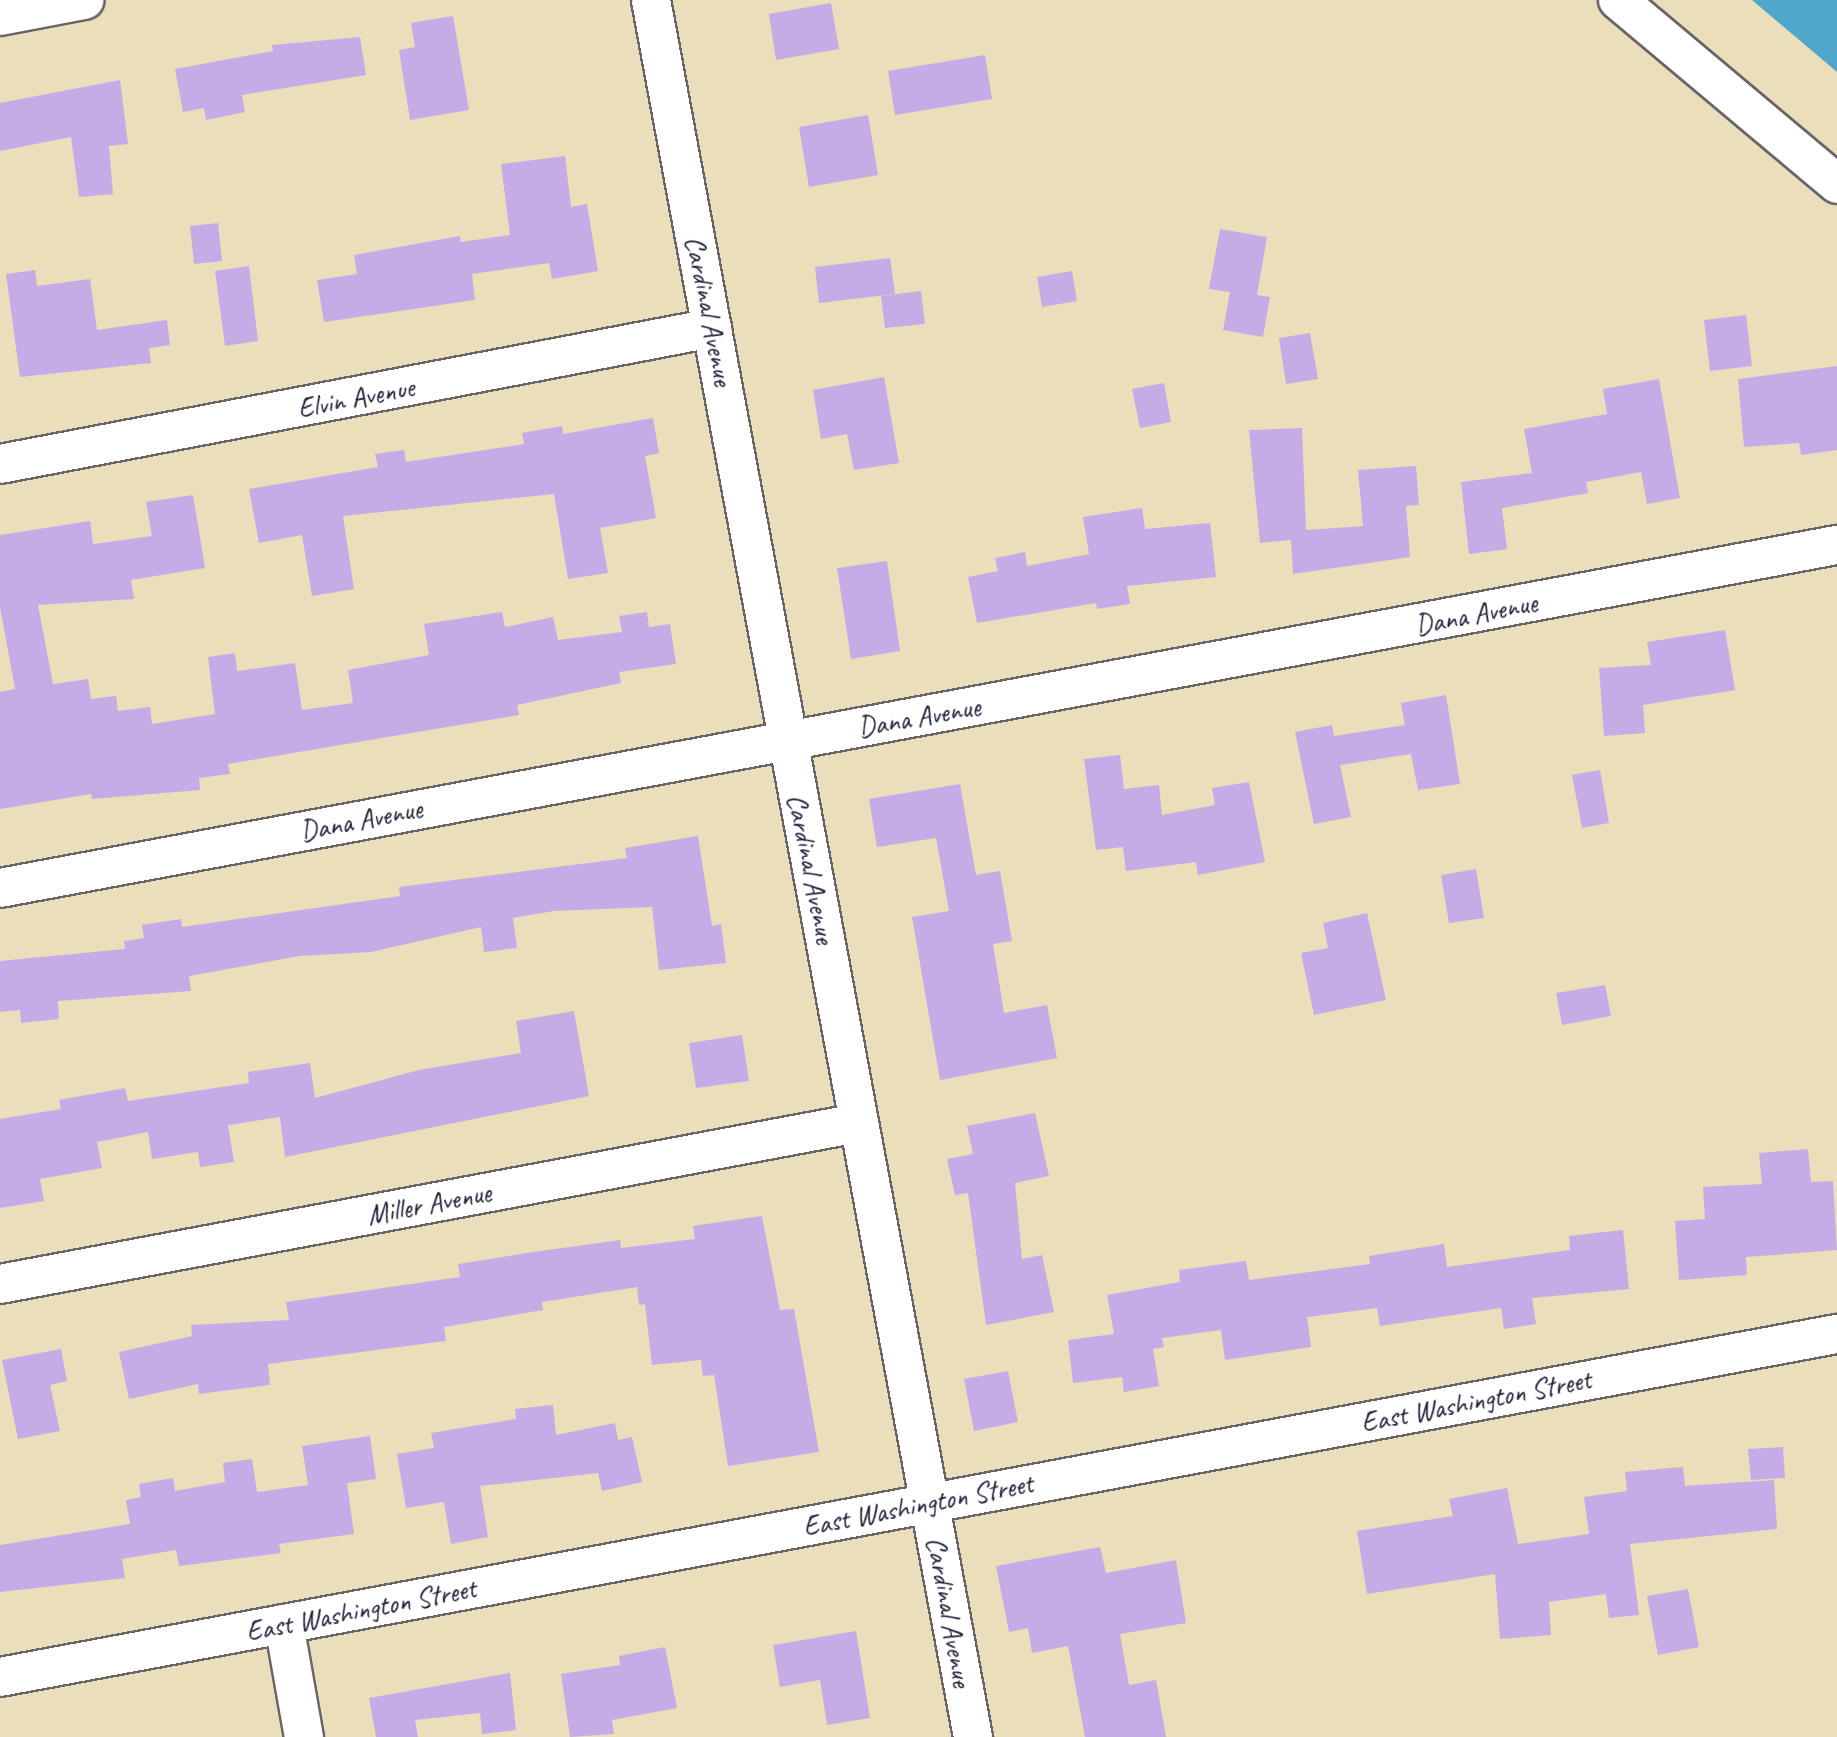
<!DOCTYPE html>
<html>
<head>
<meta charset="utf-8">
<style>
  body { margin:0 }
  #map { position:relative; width:1837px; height:1737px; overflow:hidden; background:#ebdeba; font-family:Caveat,sans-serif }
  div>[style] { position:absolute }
  .water>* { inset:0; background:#50a7cc }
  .building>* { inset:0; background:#c5ace6 }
  .roads { filter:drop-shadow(2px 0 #686467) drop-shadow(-2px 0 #686467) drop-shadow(0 2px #686467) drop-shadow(0 -2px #686467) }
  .minor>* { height:38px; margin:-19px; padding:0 19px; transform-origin:19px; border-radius:19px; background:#fff }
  span { translate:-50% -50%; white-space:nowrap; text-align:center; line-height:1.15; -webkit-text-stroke:6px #fff; paint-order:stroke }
  .street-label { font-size:28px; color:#22223b }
</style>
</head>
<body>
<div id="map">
  <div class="water">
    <i style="clip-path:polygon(1752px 0,1837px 0,1837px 72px)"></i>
  </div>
  <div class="building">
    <i style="clip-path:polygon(831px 3px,839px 49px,776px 60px,769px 14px)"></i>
    <i style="clip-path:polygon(453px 16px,469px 110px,410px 120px,399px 50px,415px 47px,411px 23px)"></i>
    <i style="clip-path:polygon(360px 37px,366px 75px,242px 95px,245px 112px,206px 120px,204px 108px,183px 112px,175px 69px,273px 51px,272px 45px)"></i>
    <i style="clip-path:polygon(985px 55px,992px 99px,895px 115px,888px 71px)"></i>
    <i style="clip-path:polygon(120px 80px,128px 144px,109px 146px,113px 194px,79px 197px,71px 137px,0 151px,0 103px)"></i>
    <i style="clip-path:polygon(868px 115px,878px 175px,809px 187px,799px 127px)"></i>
    <i style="clip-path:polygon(565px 156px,571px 207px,587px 204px,598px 271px,552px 279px,549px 263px,472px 274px,475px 300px,324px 322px,317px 280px,357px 274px,354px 255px,460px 236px,461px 242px,510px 235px,501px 164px)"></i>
    <i style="clip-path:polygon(218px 223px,222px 261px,194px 264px,190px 226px)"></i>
    <i style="clip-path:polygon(1220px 229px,1267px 237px,1257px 295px,1270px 297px,1263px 337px,1223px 330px,1230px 292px,1209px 289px)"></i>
    <i style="clip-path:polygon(890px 258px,895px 294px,819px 303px,815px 267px)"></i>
    <i style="clip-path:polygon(249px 266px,258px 341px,225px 346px,215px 271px)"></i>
    <i style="clip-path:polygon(35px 270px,37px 286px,90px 279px,97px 330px,167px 320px,170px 345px,149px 348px,151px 363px,20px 377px,6px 274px)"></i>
    <i style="clip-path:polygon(1072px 271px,1077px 301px,1042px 307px,1037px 277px)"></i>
    <i style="clip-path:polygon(921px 291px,925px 324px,885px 328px,881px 296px)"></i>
    <i style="clip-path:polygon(1746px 315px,1752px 366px,1710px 371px,1704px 320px)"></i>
    <i style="clip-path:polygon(1310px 333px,1318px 379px,1286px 384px,1279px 338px)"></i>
    <i style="clip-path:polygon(1837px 366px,1837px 450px,1801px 455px,1799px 443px,1744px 447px,1738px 379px)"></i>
    <i style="clip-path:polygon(884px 377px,899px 463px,854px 470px,847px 434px,821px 439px,813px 390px)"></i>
    <i style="clip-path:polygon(1659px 379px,1680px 498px,1647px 504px,1641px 472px,1586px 482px,1588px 493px,1502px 508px,1507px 549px,1469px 554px,1461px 482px,1532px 473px,1524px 429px,1607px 414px,1603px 389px)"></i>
    <i style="clip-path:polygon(1164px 383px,1171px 422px,1140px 428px,1132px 389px)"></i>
    <i style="clip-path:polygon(653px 418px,659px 453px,645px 456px,656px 518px,600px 528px,608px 573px,568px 579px,554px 494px,343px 516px,354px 589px,312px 596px,302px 535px,259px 543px,249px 489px,378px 467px,375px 454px,404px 450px,406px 462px,524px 444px,522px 433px,562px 426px,563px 434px)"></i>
    <i style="clip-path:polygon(1302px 428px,1306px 530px,1363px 526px,1358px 470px,1416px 466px,1419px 505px,1406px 506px,1410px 557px,1293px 574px,1291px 540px,1260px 543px,1249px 430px)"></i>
    <i style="clip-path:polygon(193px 495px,205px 568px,131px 580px,134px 599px,38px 605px,53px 684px,88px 679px,91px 699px,116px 696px,118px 711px,150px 707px,152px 724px,215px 714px,208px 657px,235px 653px,237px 671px,295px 663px,302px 710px,353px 703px,348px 670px,429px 655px,424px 624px,502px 612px,505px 627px,553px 617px,558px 640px,622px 632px,619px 616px,647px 612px,649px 627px,670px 624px,676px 664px,619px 672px,621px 683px,517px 705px,519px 715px,228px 764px,230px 774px,199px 778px,200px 790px,92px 799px,91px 794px,0 809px,0 692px,15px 689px,0 607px,0 535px,90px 521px,93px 544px,152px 536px,146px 502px)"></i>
    <i style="clip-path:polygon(1142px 508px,1145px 529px,1210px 523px,1216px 577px,1127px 586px,1130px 604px,1097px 609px,1096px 603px,977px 623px,968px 577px,998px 571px,995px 558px,1025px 552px,1027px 566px,1089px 554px,1083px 517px)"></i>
    <i style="clip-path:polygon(887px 561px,900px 651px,851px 659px,837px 568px)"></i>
    <i style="clip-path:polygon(1725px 630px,1735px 690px,1643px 705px,1645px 733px,1604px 736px,1599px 668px,1651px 665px,1647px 642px)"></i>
    <i style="clip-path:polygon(1446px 695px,1460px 784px,1418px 790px,1411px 754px,1340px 765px,1351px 817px,1314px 824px,1295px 732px,1332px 725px,1334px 736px,1405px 725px,1401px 703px)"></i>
    <i style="clip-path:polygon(1120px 755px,1124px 789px,1159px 785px,1162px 815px,1215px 805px,1212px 788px,1249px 782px,1265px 862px,1198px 875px,1196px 862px,1126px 871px,1123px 847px,1096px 850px,1084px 759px)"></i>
    <i style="clip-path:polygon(1600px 770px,1609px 823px,1582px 828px,1572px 775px)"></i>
    <i style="clip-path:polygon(960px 784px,976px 875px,1000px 871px,1012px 941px,993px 944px,1004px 1013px,1047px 1005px,1057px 1058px,940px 1080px,912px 917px,949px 911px,936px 838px,877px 847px,869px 799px)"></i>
    <i style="clip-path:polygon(698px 836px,712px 926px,721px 924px,726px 963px,659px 970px,652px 907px,554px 911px,513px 918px,517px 948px,484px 952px,481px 927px,371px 952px,300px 956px,189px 976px,191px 991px,58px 1001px,59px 1019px,21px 1023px,20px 1010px,0 1012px,0 961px,125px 949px,124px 941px,144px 938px,142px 925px,181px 919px,182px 927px,400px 896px,399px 887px,627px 858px,625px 848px)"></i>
    <i style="clip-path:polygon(1476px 869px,1484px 918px,1449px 923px,1441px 875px)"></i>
    <i style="clip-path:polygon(1367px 913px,1386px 1000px,1314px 1015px,1301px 953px,1328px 948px,1323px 923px)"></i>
    <i style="clip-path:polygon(1605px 985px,1611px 1016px,1562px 1025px,1556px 993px)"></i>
    <i style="clip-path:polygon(574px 1011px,589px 1096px,285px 1157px,280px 1117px,228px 1125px,234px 1162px,200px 1167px,198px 1152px,152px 1159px,148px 1132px,97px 1142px,102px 1168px,40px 1179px,44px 1201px,0 1208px,0 1119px,61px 1109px,59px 1100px,125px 1088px,128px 1101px,249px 1083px,248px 1072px,310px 1063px,315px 1098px,419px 1070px,521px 1053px,516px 1021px)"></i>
    <i style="clip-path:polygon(742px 1035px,749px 1081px,696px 1088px,689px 1043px)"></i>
    <i style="clip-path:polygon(1035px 1113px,1049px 1176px,1015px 1183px,1022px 1259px,1042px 1255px,1054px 1312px,986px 1325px,968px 1193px,955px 1195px,947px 1159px,973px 1154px,967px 1126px)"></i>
    <i style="clip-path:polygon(1808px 1149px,1811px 1182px,1833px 1181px,1837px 1250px,1746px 1257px,1747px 1275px,1679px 1280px,1675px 1221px,1705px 1219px,1703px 1187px,1762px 1184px,1759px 1153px)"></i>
    <i style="clip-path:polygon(762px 1216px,780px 1310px,794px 1309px,819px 1452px,728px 1466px,714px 1375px,703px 1376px,701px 1360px,652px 1365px,645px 1304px,639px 1305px,637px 1287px,542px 1302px,543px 1310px,444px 1327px,446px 1341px,268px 1364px,270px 1385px,199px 1394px,198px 1384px,129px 1399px,119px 1352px,192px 1336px,191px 1325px,289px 1320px,286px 1302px,460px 1277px,458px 1264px,534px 1252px,620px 1240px,621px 1248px,695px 1239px,693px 1226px)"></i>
    <i style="clip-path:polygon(1623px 1230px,1629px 1289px,1532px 1298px,1536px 1324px,1504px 1329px,1501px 1308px,1380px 1326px,1377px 1308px,1307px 1317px,1311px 1347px,1225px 1360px,1221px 1330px,1162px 1338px,1164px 1347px,1153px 1349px,1159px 1386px,1124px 1392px,1122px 1377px,1073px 1383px,1068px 1340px,1114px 1334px,1107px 1295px,1180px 1282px,1179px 1270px,1246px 1261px,1249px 1280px,1370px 1264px,1369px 1256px,1444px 1244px,1447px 1267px,1570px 1250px,1569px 1236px)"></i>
    <i style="clip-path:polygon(61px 1349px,67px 1381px,50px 1385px,60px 1431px,18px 1439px,2px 1360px)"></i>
    <i style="clip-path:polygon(1008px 1371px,1018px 1422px,974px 1431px,964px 1379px)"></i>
    <i style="clip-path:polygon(553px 1405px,556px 1435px,615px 1423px,618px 1440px,632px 1437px,642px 1482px,602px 1491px,598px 1473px,480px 1486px,488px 1537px,451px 1544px,444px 1502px,406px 1508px,397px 1454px,434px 1448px,431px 1433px,516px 1419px,515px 1409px)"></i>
    <i style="clip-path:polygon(370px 1436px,376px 1479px,347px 1483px,354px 1534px,279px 1544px,281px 1553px,179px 1566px,176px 1550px,122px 1559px,125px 1578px,0 1592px,0 1545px,130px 1524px,126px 1500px,141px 1497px,139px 1484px,173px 1478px,175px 1491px,225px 1482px,223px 1463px,252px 1459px,257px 1492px,308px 1485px,302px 1446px)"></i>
    <i style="clip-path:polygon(1783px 1447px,1785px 1478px,1751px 1480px,1748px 1449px)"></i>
    <i style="clip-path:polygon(1683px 1467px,1685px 1486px,1774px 1480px,1777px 1529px,1630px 1544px,1639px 1615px,1609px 1618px,1606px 1594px,1549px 1602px,1551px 1635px,1500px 1639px,1495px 1574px,1367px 1594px,1357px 1531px,1453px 1516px,1449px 1499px,1507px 1488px,1518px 1544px,1589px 1534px,1584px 1497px,1627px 1491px,1625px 1472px)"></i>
    <i style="clip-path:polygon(1100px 1547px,1106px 1573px,1176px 1560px,1186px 1623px,1120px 1634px,1129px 1685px,1156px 1680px,1166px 1737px,1085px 1737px,1068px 1646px,1032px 1653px,1028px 1628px,1009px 1632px,996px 1566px)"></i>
    <i style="clip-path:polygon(1688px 1589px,1699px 1647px,1658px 1655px,1647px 1596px)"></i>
    <i style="clip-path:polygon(856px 1631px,870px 1718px,827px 1725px,820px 1680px,780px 1687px,773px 1645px)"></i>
    <i style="clip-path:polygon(665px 1647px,677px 1708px,612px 1720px,614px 1734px,570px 1737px,561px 1674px,620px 1665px,619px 1656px)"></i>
    <i style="clip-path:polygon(510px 1673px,516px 1730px,482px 1734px,480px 1713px,415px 1720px,418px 1737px,376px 1737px,369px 1698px)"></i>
  </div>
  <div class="roads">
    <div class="minor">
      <i style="left:651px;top:0;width:1767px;rotate:79.5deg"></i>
      <i style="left:1618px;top:0;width:286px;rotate:40deg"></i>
      <i style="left:0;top:16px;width:86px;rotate:-10.8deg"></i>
      <i style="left:0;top:464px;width:725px;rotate:-10.81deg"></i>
      <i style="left:0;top:888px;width:1869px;rotate:-10.58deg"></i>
      <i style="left:0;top:1284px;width:873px;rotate:-10.63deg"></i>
      <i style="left:284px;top:1624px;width:115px;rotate:80deg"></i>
      <i style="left:0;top:1677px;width:1869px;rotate:-10.58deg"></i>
    </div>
  </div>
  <div class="street-label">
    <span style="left:709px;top:311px;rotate:79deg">Cardinal Avenue</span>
    <span style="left:356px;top:398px;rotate:-11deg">Elvin Avenue</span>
    <span style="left:1476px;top:614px;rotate:-11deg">Dana Avenue</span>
    <span style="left:919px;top:717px;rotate:-10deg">Dana Avenue</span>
    <span style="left:361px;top:820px;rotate:-11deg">Dana Avenue</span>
    <span style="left:811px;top:869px;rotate:79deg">Cardinal Avenue</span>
    <span style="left:429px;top:1204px;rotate:-11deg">Miller Avenue</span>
    <span style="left:1476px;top:1401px;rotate:-11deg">East Washington Street</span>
    <span style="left:918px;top:1505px;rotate:-11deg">East Washington Street</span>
    <span style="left:361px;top:1610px;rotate:-11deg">East Washington Street</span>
    <span style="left:949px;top:1612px;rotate:80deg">Cardinal Avenue</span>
  </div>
</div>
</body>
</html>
